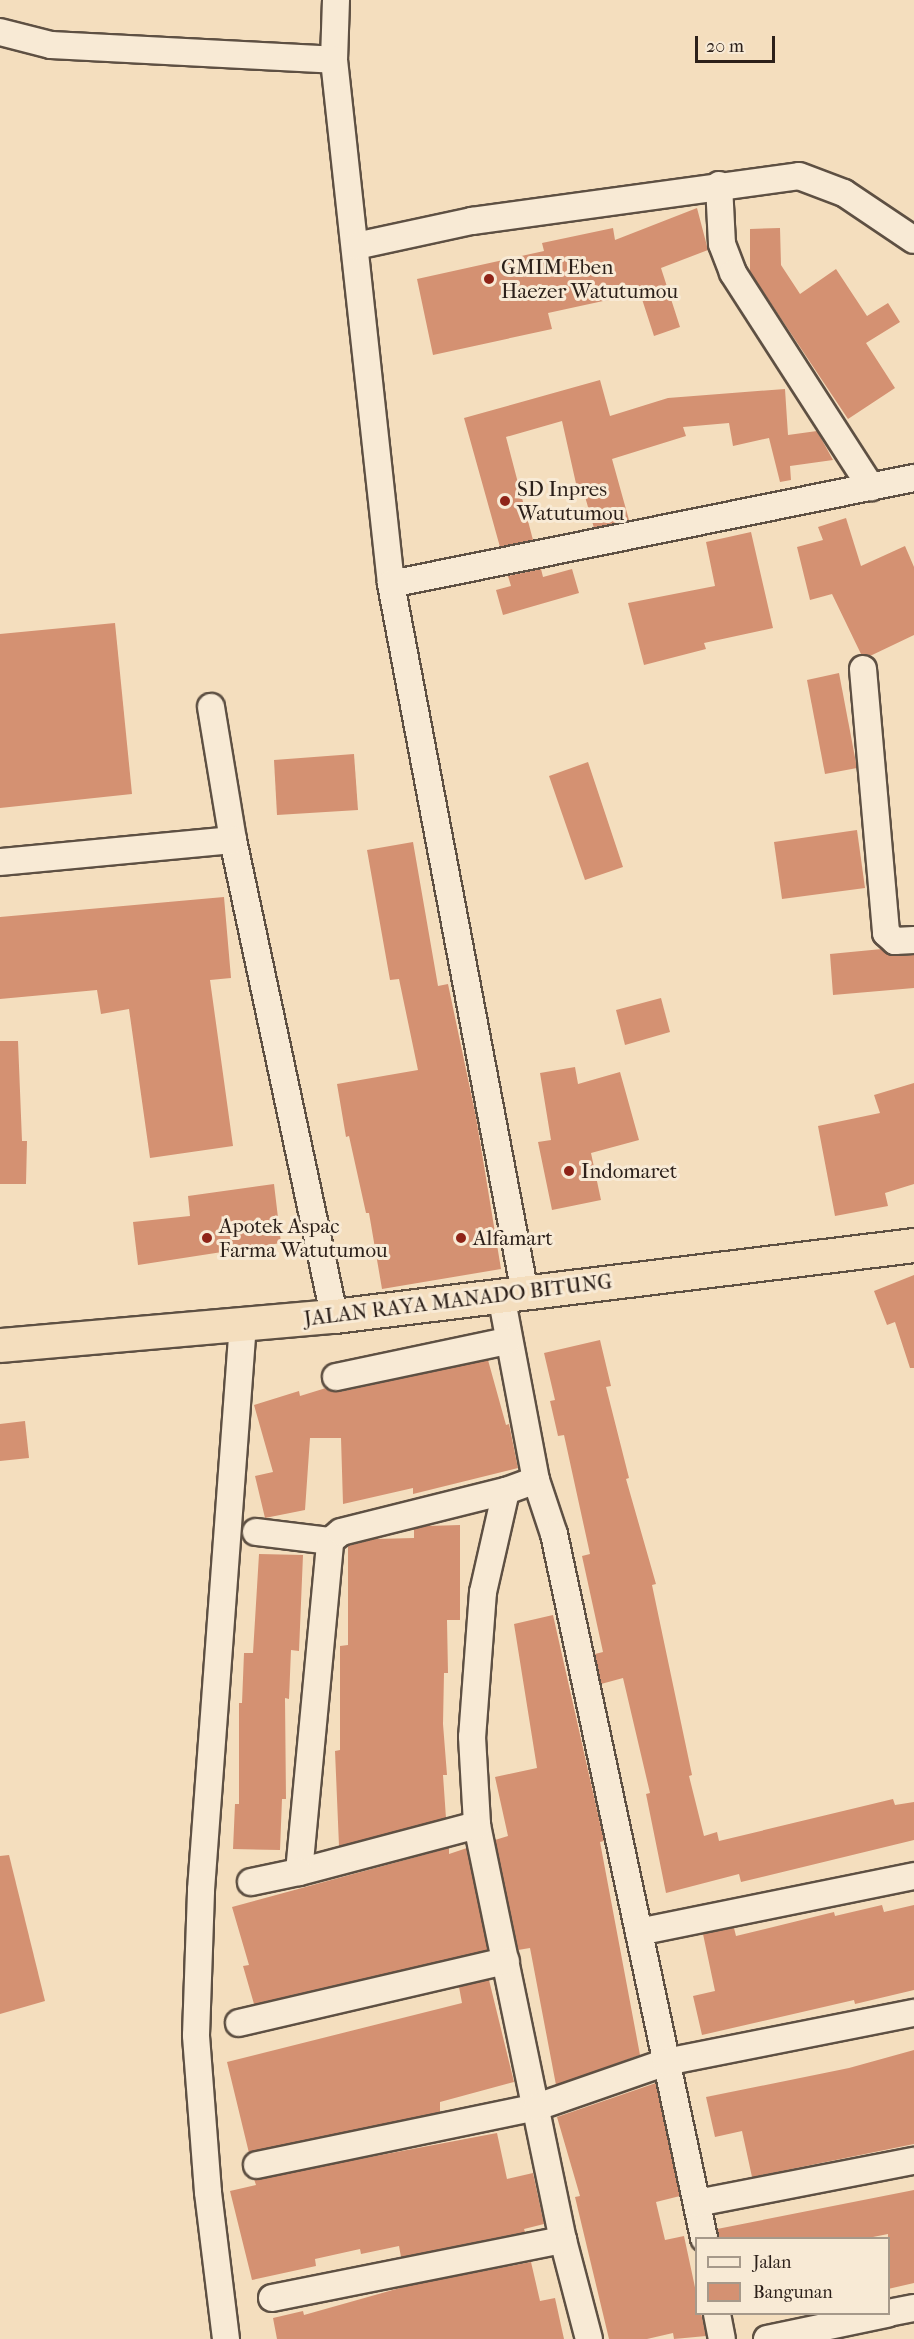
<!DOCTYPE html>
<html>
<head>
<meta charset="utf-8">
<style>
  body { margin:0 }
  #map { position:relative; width:914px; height:2339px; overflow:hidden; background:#f4debe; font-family:"IM FELL French Canon",serif }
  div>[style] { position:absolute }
  .building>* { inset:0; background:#d49172 }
  .roads { filter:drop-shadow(2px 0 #5e5043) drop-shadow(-2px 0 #5e5043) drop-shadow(0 2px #5e5043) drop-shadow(0 -2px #5e5043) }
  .street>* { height:26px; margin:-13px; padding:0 13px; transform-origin:13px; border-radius:13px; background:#f8ead5 }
  .highway>* { height:33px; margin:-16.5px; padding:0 16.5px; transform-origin:16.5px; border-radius:16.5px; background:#f4debe }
  .dots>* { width:16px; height:16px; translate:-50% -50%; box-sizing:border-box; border:3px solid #f8ead5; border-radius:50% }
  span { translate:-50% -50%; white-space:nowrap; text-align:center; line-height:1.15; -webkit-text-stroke:6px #f8ead5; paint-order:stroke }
  .poi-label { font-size:21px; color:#2c201a }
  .left { translate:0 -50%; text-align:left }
  .street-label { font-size:21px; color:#2c201a }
  .legend { position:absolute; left:695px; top:2237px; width:195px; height:78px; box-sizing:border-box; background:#f8ead5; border:2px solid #a6998a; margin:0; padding:8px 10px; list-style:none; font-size:18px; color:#2c201a }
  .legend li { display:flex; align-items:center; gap:12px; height:30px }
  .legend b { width:30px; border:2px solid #a6998a }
  .scale { position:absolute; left:695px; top:36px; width:80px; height:27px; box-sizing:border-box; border:3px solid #2c201a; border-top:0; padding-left:8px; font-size:18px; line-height:21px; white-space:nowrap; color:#2c201a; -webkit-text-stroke:4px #f8ead5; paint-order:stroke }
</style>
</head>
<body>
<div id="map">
  <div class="building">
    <i style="clip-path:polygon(697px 208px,708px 250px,661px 268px,680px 327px,654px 336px,640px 293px,548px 313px,552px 329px,433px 355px,417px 279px,544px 251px,542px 243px,613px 228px,615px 240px)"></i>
    <i style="clip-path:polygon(780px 228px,781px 265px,800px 294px,836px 269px,867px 316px,888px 303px,900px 322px,866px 343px,895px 388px,848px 419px,750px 272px,750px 229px)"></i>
    <i style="clip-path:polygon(600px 380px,610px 416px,668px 398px,785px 389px,788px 435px,817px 431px,833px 460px,790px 466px,791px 480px,780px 482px,769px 438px,733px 446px,729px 423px,683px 427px,686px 436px,612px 459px,629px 520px,594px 528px,582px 486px,577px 488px,562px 421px,506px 437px,533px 540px,500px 547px,464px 418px)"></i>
    <i style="clip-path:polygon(846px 518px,861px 566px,905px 546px,914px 567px,914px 635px,870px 656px,861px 654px,832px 594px,810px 600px,797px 547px,823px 540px,818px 527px)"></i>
    <i style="clip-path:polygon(751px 532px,773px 628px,704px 643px,706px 649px,644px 665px,628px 603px,715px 586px,706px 542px)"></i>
    <i style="clip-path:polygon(541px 569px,543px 577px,572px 569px,579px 593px,503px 615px,496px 590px,511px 586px,508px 576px)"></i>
    <i style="clip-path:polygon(115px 623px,132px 794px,0 808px,0 634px)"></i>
    <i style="clip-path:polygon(839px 673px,857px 768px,825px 774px,807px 680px)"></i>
    <i style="clip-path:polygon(354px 754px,358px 810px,277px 815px,274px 760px)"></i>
    <i style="clip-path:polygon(588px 762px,623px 867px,585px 880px,549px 776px)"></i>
    <i style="clip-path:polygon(857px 830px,865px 888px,782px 899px,774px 842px)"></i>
    <i style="clip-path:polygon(413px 842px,438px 986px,448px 984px,476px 1117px,501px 1269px,382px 1289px,369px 1213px,366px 1213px,349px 1136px,346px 1137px,337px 1084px,418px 1070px,399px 979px,390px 980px,367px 850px)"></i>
    <i style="clip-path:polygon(224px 897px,231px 978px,210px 980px,233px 1146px,150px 1158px,129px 1009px,101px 1014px,97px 990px,0 999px,0 917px)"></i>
    <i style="clip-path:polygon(882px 949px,895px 956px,914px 955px,914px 988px,833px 995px,830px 954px)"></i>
    <i style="clip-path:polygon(661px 998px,670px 1032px,625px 1045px,616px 1010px)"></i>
    <i style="clip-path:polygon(0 1041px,18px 1041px,22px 1141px,27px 1141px,26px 1184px,0 1184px)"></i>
    <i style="clip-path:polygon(575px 1067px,578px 1084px,620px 1072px,639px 1140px,591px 1153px,601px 1200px,552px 1210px,538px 1142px,551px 1140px,540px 1073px)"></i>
    <i style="clip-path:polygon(914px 1083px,914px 1184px,885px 1193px,888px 1206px,835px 1216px,818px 1126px,880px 1113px,874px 1095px)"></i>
    <i style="clip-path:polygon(274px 1184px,281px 1243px,138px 1265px,133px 1222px,190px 1216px,188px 1196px)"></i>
    <i style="clip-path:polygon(914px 1275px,914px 1368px,910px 1368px,895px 1322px,887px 1325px,874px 1291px)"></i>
    <i style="clip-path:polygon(600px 1340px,611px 1386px,606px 1387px,629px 1478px,626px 1479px,656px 1584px,652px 1585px,692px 1775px,689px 1776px,704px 1836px,717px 1832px,719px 1841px,893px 1799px,895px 1805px,914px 1802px,914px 1840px,741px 1882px,739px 1874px,666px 1893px,646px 1794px,650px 1793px,623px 1678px,601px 1684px,595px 1654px,603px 1652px,582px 1556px,590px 1554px,564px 1435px,558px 1436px,550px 1401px,555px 1400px,544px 1353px)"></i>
    <i style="clip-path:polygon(488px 1360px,506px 1425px,509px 1424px,518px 1468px,413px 1494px,413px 1488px,343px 1504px,341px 1438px,310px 1438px,305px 1510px,265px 1518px,255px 1476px,273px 1472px,254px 1405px,299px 1391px,300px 1396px,326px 1388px,339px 1392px)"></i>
    <i style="clip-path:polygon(25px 1421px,29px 1458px,0 1461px,0 1424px)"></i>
    <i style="clip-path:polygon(460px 1525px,460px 1620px,447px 1620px,448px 1673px,444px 1673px,443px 1724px,447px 1775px,443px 1775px,446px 1818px,339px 1846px,335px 1751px,340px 1750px,340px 1646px,348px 1645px,348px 1546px,375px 1539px,414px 1538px,414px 1529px,427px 1526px)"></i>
    <i style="clip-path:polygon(259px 1554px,303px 1555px,299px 1651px,291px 1650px,289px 1699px,285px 1698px,286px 1799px,282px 1799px,280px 1850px,233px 1849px,235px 1804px,239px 1804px,239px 1703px,242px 1703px,244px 1653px,253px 1653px)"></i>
    <i style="clip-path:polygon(553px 1615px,604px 1841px,600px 1842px,640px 2055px,556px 2085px,530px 1948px,518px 1950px,495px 1840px,508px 1836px,495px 1777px,537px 1768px,514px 1624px)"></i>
    <i style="clip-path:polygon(449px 1848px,449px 1854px,467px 1848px,488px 1950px,254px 2004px,243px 1966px,249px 1965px,232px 1907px)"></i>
    <i style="clip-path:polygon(9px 1855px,45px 2001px,0 2014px,0 1856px)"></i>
    <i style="clip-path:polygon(882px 1905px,884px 1912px,914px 1905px,914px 1990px,855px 2004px,854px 2000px,702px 2035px,693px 1996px,715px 1991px,703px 1934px,734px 1928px,736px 1936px,834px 1912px,835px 1916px)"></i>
    <i style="clip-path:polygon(489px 1980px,514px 2082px,440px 2102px,440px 2112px,249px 2153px,227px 2062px,462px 2003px,459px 1987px)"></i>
    <i style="clip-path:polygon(914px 2050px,914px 2144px,752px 2177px,742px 2131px,715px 2137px,706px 2097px,849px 2068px)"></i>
    <i style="clip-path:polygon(656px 2083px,680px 2196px,656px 2202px,665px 2240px,684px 2236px,696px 2292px,696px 2313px,701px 2313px,706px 2336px,674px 2339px,673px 2333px,647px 2339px,609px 2339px,575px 2197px,580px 2196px,557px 2117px)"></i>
    <i style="clip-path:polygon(497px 2133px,507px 2179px,533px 2173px,544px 2224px,524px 2229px,525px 2232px,401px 2257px,399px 2246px,361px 2254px,360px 2249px,315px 2259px,316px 2266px,252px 2280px,230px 2191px,256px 2185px,254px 2179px)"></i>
    <i style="clip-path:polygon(914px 2190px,914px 2283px,888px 2289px,888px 2234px,868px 2238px,719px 2238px,717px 2229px)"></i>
    <i style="clip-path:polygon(531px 2262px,540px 2301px,555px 2298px,564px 2339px,277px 2339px,273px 2318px,303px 2311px,304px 2315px,407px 2286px)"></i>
  </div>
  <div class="roads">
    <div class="street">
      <i style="left:336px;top:0;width:60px;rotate:91.9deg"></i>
      <i style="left:334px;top:60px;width:527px;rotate:83.79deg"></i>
      <i style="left:391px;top:584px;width:722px;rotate:79.3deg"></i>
      <i style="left:0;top:32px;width:53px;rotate:14.3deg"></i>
      <i style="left:51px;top:45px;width:283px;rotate:3deg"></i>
      <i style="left:719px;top:185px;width:59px;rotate:87.1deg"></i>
      <i style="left:722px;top:244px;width:31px;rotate:69deg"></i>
      <i style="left:733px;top:273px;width:255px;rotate:57.2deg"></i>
      <i style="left:356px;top:246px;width:119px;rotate:-12.2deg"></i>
      <i style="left:472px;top:221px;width:330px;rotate:-7.8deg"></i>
      <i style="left:799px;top:176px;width:48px;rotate:20.7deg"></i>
      <i style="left:844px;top:193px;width:84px;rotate:33.9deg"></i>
      <i style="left:391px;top:584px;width:534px;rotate:-11.46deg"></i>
      <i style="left:863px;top:669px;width:265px;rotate:85deg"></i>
      <i style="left:886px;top:933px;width:12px;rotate:42deg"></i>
      <i style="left:895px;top:941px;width:19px;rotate:-3deg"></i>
      <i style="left:211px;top:707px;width:135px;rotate:80.6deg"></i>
      <i style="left:233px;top:840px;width:487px;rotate:78deg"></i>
      <i style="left:0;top:862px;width:234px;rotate:-5.4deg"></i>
      <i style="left:501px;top:1295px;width:188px;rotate:79.3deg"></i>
      <i style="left:536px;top:1480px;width:57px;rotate:71.6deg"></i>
      <i style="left:554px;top:1534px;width:720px;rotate:77.97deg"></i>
      <i style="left:336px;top:1377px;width:175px;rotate:-11.9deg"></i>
      <i style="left:536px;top:1480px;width:32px;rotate:160deg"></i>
      <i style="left:506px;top:1491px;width:104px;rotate:102.8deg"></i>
      <i style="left:483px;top:1592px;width:145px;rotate:94.3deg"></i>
      <i style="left:472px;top:1737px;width:88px;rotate:86.7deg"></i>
      <i style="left:477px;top:1825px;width:424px;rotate:78.3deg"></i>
      <i style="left:563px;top:2240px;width:102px;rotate:75.3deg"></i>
      <i style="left:256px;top:1532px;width:75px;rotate:6.9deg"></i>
      <i style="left:477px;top:1825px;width:184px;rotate:165.2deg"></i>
      <i style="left:299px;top:1872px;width:332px;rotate:-84.6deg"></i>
      <i style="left:330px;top:1541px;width:14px;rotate:-39deg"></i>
      <i style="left:341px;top:1532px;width:170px;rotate:-14deg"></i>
      <i style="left:251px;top:1882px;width:49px;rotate:-11.8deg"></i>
      <i style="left:639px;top:1932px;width:281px;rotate:-11.5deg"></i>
      <i style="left:239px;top:2023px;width:274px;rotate:-13.1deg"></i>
      <i style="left:257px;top:2165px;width:286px;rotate:-11.7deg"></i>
      <i style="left:537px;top:2107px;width:137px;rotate:-19.2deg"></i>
      <i style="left:666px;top:2062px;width:253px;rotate:-11.2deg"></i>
      <i style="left:697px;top:2203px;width:221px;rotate:-11deg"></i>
      <i style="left:272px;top:2298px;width:297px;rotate:-11.3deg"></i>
      <i style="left:888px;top:2313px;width:26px;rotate:-11deg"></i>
      <i style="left:717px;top:2314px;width:25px;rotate:79deg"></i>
      <i style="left:226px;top:2339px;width:148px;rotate:-97deg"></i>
      <i style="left:208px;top:2192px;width:157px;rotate:-94.4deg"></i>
      <i style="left:196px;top:2035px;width:145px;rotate:-88deg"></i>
      <i style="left:201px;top:1890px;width:568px;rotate:-85.76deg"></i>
      <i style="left:767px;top:2339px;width:123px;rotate:-11.8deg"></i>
    </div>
    <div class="highway">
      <i style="left:0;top:1345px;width:335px;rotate:-5deg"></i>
      <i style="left:334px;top:1316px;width:584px;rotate:-6.98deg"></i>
    </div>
  </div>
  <div class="dots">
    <i style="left:489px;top:279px;background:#8f2418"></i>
    <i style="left:505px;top:501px;background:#8f2418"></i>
    <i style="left:569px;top:1171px;background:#8f2418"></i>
    <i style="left:207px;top:1238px;background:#8f2418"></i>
    <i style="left:461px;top:1238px;background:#8f2418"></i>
  </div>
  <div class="poi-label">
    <span class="left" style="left:501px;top:279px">GMIM Eben<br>Haezer Watutumou</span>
    <span class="left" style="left:517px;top:501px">SD Inpres<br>Watutumou</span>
    <span class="left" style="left:581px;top:1171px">Indomaret</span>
    <span class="left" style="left:219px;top:1238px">Apotek Aspac<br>Farma Watutumou</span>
    <span class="left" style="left:473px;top:1238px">Alfamart</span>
  </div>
  <div class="street-label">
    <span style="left:458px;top:1300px;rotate:-7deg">JALAN RAYA MANADO BITUNG</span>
  </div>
  <ul class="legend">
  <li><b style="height:8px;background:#f8ead5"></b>Jalan</li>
  <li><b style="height:16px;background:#d49172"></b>Bangunan</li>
  </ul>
  <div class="scale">20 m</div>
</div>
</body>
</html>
